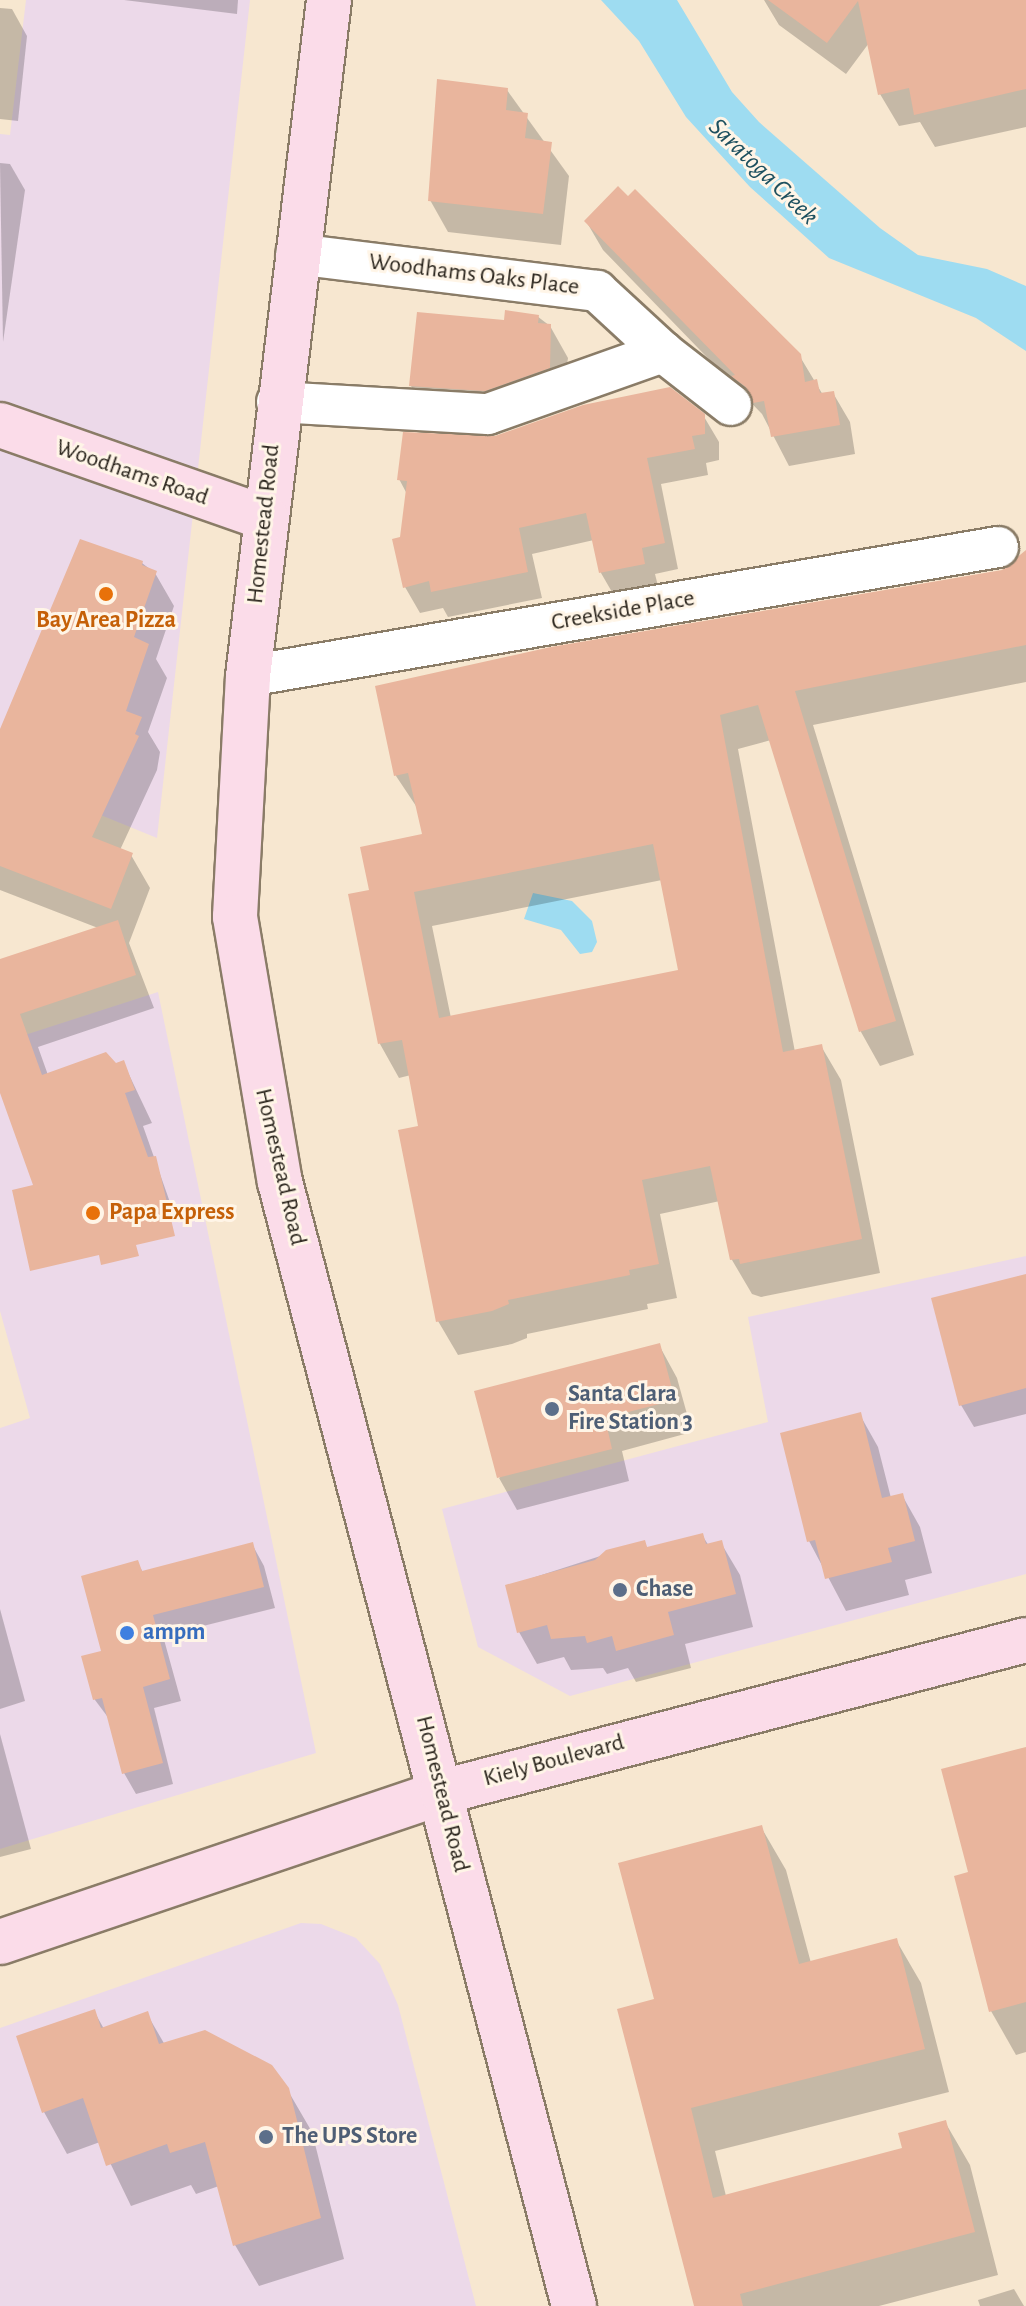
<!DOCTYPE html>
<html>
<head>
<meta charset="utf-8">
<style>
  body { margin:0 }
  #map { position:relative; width:1026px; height:2306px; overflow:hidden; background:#f7e7d0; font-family:"Alegreya Sans",sans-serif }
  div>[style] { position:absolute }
  .commercial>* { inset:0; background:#ecd9e9 }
  .water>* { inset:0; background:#9edcf1 }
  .shadow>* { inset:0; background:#0003 }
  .building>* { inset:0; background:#e9b59d }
  .roads { filter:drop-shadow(2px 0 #8a7c67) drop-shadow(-2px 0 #8a7c67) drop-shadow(0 2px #8a7c67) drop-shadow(0 -2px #8a7c67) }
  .street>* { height:40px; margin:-20px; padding:0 20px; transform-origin:20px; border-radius:20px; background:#fff }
  .secondary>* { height:44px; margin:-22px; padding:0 22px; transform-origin:22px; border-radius:22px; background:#fbdce9 }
  .dots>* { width:22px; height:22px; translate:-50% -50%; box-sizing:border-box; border:4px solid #fff5e7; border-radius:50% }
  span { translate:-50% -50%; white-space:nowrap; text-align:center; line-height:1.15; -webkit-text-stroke:6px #fff5e7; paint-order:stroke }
  .street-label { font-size:24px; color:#2a241c }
  .food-label { font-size:24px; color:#c56008; font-weight:700 }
  .left { translate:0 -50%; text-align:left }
  .service-label { font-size:24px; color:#4e5e75; font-weight:700 }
  .shop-label { font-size:24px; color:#366cbe; font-weight:700 }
  .water-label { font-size:26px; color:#1d505f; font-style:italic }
</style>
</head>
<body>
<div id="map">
  <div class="commercial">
    <i style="clip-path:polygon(26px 0,250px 0,157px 838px,0 774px,0 134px,10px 135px)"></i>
    <i style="clip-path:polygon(158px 992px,316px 1753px,0 1849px,0 1428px,30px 1418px,0 1311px,0 1043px)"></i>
    <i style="clip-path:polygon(1026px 1256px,1026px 1574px,570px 1696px,478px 1647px,442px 1509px,768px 1422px,748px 1317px)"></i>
    <i style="clip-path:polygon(301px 1923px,321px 1924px,356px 1938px,380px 1964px,398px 2005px,476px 2306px,0 2306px,0 2028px)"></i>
  </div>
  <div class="water">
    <i style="clip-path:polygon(601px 0,677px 0,732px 92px,759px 122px,880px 228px,918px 255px,987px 269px,1026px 286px,1026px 351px,976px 318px,829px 258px,750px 187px,686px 117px,639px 41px)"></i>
    <i style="clip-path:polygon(533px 893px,572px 901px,592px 921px,597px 942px,592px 952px,580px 954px,561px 930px,524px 919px)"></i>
  </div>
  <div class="shadow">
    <i style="clip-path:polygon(124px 0,238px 0,237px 14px)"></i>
    <i style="clip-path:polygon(764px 0,1026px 0,1026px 127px,935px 147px,920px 122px,899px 126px,880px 94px,869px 43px,846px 74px,779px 25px)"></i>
    <i style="clip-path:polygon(0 8px,12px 9px,27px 36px,18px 121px,0 119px)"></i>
    <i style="clip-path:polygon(507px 90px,569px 176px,561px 245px,448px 232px,430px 200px)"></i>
    <i style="clip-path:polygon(0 163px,10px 164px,25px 190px,3px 342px)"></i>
    <i style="clip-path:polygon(586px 221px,799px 355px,823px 395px,833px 393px,850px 422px,855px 454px,789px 466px,762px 414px,603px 250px)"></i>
    <i style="clip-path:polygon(537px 316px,550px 326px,568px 358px,566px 371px,429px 418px,411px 386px,505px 322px)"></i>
    <i style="clip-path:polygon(703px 415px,719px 442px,719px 460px,706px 463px,708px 475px,661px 484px,678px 569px,655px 574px,659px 590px,616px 599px,601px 573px,594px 540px,532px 554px,542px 598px,448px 617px,443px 608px,420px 613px,405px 587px,402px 539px,407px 494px,399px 479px,495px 438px)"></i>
    <i style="clip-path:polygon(81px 541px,142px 563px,155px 573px,174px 606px,156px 659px,167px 678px,148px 732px,160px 752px,157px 770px,120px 850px,131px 855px,150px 888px,129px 943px,154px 1008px,38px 1047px,48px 1075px,123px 1062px,152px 1123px,143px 1126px,172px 1208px,40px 1257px,35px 1187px,0 1087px,0 962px,98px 928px,0 890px,0 738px)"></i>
    <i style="clip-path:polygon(evenodd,1026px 554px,1026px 682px,813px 725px,914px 1055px,880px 1066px,861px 1032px,771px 740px,738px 749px,795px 1052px,821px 1046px,841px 1080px,880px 1273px,761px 1297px,752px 1294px,732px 1260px,720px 1201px,660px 1214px,677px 1298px,647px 1304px,648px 1309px,527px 1334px,527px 1338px,512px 1344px,458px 1355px,438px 1321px,421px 1128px,411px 1075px,399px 1078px,380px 1044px,371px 892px,425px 836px,418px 809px,396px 776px,377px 687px,1003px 572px,1026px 554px,662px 880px,680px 971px,451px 1018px,432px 926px,662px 880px)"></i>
    <i style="clip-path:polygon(1026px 1276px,1026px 1414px,974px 1427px,961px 1405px)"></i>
    <i style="clip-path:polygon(659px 1345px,677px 1378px,692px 1432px,622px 1451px,629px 1481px,517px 1510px,499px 1478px)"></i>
    <i style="clip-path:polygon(860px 1415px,878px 1447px,891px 1498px,902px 1495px,920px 1527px,932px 1573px,905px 1580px,909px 1595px,846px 1611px,809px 1541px)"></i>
    <i style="clip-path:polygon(702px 1535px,709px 1546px,721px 1543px,740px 1575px,753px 1627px,685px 1644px,691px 1668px,636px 1682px,628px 1668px,607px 1674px,603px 1668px,571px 1670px,564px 1657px,537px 1664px,519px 1632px,507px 1586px,644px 1542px,648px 1549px)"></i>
    <i style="clip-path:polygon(252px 1544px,264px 1566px,275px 1608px,163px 1636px,181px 1701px,154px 1708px,173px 1784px,136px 1794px,124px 1773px,110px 1720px,95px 1700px,83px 1657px,104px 1652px,137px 1563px,143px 1572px)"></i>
    <i style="clip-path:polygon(0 1609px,25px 1701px,0 1709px)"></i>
    <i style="clip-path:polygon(0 1734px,31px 1849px,0 1857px)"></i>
    <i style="clip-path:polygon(1026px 1748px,1026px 2052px,1016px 2055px,991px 2011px,970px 1874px)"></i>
    <i style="clip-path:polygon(761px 1827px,786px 1870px,811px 1963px,896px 1940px,921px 1983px,949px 2092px,715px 2151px,726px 2196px,905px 2149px,945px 2122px,970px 2165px,998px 2275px,879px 2306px,696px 2306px,656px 2000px)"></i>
    <i style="clip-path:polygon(94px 2011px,104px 2029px,147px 2014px,165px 2045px,287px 2089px,312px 2132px,344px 2259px,259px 2286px,235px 2245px,219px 2186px,196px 2194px,191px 2185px,131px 2206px,100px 2142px,67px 2154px,44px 2112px)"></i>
    <i style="clip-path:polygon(1014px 2289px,1024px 2306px,980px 2306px,978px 2300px)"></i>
  </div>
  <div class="building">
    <i style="clip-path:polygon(768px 0,1026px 0,1026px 89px,914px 115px,909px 88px,878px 95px,858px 1px,827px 43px)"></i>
    <i style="clip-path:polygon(437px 79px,508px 88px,506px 110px,528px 113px,525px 138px,552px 142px,543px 214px,428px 201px)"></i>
    <i style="clip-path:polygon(618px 186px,628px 196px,635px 189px,801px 354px,805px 382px,817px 379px,820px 393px,834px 391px,840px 425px,771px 437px,764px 401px,753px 403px,746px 387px,731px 376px,735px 375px,584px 221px)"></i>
    <i style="clip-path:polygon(505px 310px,539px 315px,538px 323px,551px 324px,550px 368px,485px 391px,409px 386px,417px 312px,504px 320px)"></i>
    <i style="clip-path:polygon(670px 387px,705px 414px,705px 434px,692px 436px,695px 449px,647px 458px,665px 543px,642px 548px,645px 564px,599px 573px,586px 513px,519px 528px,528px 572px,431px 592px,429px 581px,403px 588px,392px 539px,400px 537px,407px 481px,397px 480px,403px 432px,495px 436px,583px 405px)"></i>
    <i style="clip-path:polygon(80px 539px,143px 561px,142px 565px,157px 571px,134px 637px,149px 644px,126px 711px,142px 717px,135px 734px,139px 736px,92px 837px,133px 853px,111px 909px,0 866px,0 729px)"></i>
    <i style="clip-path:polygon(evenodd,1026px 550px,1026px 645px,795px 691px,896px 1021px,859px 1032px,758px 705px,720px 715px,783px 1052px,822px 1044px,862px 1239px,740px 1264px,739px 1259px,730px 1260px,710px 1166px,642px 1180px,659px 1264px,629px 1270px,630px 1275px,508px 1300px,509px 1304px,492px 1311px,436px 1322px,398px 1130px,418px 1126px,402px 1040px,378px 1044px,348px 894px,369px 890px,360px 847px,422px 834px,408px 773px,394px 776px,375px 686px,551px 647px,1002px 570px,1026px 550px,653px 844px,678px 970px,439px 1018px,414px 892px,653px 844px)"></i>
    <i style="clip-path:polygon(118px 920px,136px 975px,20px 1014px,42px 1075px,106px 1052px,116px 1063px,124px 1060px,135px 1090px,125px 1093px,148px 1157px,156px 1156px,175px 1236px,136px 1245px,139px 1256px,101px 1265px,99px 1255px,30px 1271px,12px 1190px,33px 1185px,0 1093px,0 959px)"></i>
    <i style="clip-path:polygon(1026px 1274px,1026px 1388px,959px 1406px,931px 1298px)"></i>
    <i style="clip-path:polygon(660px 1343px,675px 1400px,605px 1418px,612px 1449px,497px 1478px,474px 1391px)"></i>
    <i style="clip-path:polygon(861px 1412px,882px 1498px,903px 1493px,915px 1541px,888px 1548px,892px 1562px,825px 1579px,815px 1540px,807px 1542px,780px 1433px)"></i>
    <i style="clip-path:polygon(703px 1533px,706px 1544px,722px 1540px,736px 1594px,668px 1612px,674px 1635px,616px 1651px,612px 1636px,587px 1643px,585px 1636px,551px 1639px,547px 1625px,517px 1633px,505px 1585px,595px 1560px,606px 1550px,645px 1540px,647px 1547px)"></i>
    <i style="clip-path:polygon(253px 1542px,264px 1587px,153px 1615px,170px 1679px,143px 1687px,163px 1763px,122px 1774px,102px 1698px,93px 1700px,81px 1656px,101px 1651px,81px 1576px,138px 1560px,142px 1571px)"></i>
    <i style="clip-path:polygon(1026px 1747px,1026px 2002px,989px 2012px,954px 1876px,968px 1872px,941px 1769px)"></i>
    <i style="clip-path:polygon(762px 1825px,799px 1964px,897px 1938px,925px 2049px,691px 2108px,713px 2198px,902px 2148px,898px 2133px,946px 2120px,975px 2232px,740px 2294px,743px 2306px,694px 2306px,617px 2009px,654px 1999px,618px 1863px)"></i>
    <i style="clip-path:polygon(95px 2009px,101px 2028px,148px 2011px,159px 2044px,205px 2030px,272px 2065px,289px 2088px,321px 2218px,233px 2246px,205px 2142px,170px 2153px,167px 2144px,106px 2166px,83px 2098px,42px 2113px,16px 2036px)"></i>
  </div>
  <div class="roads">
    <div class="street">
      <i style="left:663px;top:352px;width:86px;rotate:37.9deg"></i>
      <i style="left:277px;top:402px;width:211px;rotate:3.3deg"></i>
      <i style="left:488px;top:414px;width:186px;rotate:-19.5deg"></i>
      <i style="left:663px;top:352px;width:90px;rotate:-137.3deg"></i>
      <i style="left:597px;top:291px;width:303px;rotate:-173deg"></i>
      <i style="left:248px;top:676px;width:761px;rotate:-9.76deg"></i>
    </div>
    <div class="secondary">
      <i style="left:329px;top:0;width:681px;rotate:96.83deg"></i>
      <i style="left:248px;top:676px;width:241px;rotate:93.1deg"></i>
      <i style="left:235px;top:917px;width:269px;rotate:80.4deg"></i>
      <i style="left:280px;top:1182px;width:1162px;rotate:75.34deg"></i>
      <i style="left:0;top:425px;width:282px;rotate:19.3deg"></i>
      <i style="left:0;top:1942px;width:467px;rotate:-18.7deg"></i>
      <i style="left:442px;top:1792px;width:603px;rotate:-14.59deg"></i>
    </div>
  </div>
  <div class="dots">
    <i style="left:106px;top:594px;background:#e8710a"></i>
    <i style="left:93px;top:1213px;background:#e8710a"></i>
    <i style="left:552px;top:1409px;background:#5c6f8a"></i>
    <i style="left:620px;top:1590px;background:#5c6f8a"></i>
    <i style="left:127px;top:1633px;background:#3f7fe0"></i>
    <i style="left:266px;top:2137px;background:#5c6f8a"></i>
  </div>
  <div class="street-label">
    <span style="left:474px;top:275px;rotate:7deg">Woodhams Oaks Place</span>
    <span style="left:132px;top:473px;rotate:19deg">Woodhams Road</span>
    <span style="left:264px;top:524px;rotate:-84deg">Homestead Road</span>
    <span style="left:623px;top:611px;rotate:-10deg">Creekside Place</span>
    <span style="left:280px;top:1167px;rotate:77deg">Homestead Road</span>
    <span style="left:554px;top:1761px;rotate:-15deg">Kiely Boulevard</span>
    <span style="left:442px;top:1794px;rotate:76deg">Homestead Road</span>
  </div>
  <div class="food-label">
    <span style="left:106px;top:621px">Bay Area Pizza</span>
    <span class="left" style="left:109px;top:1213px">Papa Express</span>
  </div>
  <div class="service-label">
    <span class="left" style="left:568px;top:1409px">Santa Clara<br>Fire Station 3</span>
    <span class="left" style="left:636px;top:1590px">Chase</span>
    <span class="left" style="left:282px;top:2137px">The UPS Store</span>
  </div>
  <div class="shop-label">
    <span class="left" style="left:143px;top:1633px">ampm</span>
  </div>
  <div class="water-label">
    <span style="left:763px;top:172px;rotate:44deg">Saratoga Creek</span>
  </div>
</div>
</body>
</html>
